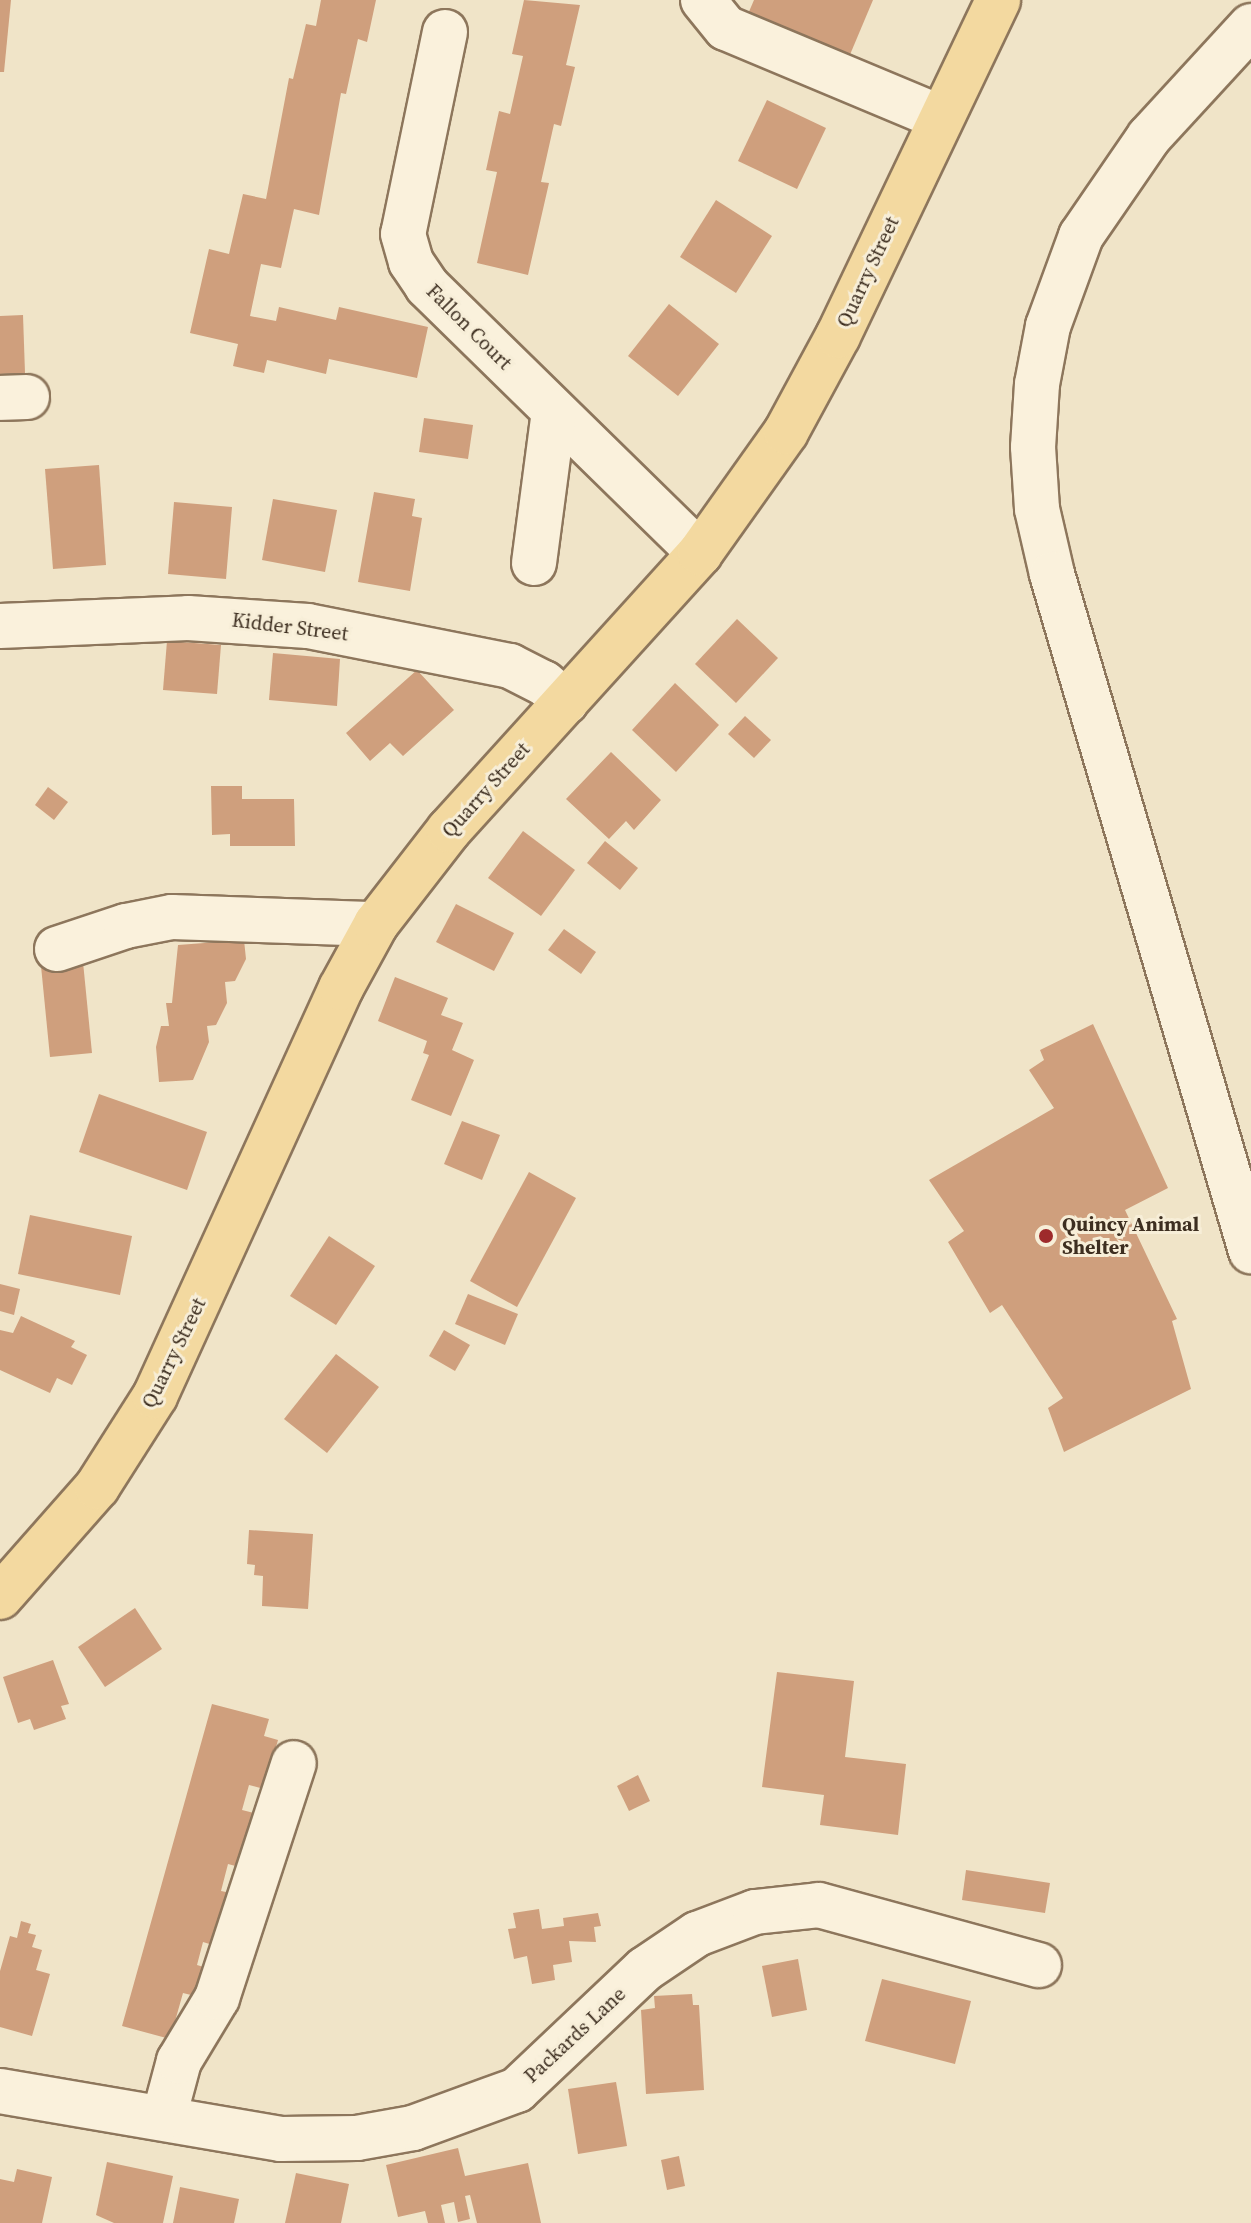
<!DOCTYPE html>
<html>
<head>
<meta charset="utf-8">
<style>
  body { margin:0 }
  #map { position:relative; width:1251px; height:2223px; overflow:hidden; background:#f0e4c8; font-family:"Source Serif 4",serif }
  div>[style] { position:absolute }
  .building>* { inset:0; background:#cf9f7d }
  .roads { filter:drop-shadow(2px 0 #8d765c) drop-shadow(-2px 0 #8d765c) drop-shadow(0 2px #8d765c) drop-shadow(0 -2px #8d765c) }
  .minor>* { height:44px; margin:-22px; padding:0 22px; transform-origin:22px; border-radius:22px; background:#faf1dc }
  .major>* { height:44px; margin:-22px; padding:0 22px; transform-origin:22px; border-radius:22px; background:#f3d9a0 }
  .dots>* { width:22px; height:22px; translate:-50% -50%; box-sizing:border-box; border:4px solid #f7eed8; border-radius:50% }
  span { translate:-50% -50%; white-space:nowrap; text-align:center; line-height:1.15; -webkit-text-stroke:6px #f7eed8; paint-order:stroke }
  .street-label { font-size:20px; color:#3d2e20 }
  .poi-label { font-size:20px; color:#3d2e20; font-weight:700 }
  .left { translate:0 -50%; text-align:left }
</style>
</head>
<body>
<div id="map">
  <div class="building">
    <i style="clip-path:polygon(0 0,11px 0,4px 72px,0 72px)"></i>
    <i style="clip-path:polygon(321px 0,376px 0,367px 42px,358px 39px,346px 94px,341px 93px,319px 215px,294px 209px,281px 268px,261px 264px,250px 316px,276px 321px,279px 307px,336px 320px,339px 307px,428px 327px,417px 378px,329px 359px,326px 374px,267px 360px,264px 373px,233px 366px,238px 344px,190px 333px,209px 249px,229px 254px,243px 194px,266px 199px,289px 78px,293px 79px,306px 24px,316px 26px)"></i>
    <i style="clip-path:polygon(524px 0,580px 5px,566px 65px,575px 67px,561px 126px,554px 124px,541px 182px,549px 183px,528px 275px,477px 263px,497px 172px,486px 170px,499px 111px,510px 114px,523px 56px,512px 54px)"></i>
    <i style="clip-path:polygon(754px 0,873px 0,849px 57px,748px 14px)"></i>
    <i style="clip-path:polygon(767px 100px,826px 128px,797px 189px,738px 161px)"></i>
    <i style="clip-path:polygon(716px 200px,772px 236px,736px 293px,680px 257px)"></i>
    <i style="clip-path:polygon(669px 304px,719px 344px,678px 396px,628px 356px)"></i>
    <i style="clip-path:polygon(23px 315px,25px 373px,0 374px,0 316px)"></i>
    <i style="clip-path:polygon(424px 418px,473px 425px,468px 459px,419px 452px)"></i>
    <i style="clip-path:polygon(99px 465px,106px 565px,53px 569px,45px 469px)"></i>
    <i style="clip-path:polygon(374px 492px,415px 499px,412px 516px,422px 518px,410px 591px,358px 582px)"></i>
    <i style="clip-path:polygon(273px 499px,337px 510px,325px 572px,262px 560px)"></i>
    <i style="clip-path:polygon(174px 502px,232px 507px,226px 579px,168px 574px)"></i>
    <i style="clip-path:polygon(737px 619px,778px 658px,736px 703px,695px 664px)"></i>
    <i style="clip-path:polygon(167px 641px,221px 645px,217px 694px,163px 690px)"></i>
    <i style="clip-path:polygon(273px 653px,340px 659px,337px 706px,269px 700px)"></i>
    <i style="clip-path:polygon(417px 670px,454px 710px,403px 756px,390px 743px,370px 761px,346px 733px)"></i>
    <i style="clip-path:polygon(675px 683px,719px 725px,676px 772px,632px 730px)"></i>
    <i style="clip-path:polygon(745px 716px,771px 740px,754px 758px,728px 734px)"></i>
    <i style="clip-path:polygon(611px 752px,661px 800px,634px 830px,626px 821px,609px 839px,566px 799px)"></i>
    <i style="clip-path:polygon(211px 786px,242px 786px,242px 799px,294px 799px,295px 846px,230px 846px,230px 834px,212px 835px)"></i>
    <i style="clip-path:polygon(48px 787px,68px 802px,54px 820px,35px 805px)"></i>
    <i style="clip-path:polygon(523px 831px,575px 870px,541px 916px,488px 878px)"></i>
    <i style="clip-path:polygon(605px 841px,638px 868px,620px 890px,587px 863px)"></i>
    <i style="clip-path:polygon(456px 904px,514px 933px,494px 971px,436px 942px)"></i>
    <i style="clip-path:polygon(564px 929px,596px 952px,581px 974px,548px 950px)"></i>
    <i style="clip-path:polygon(244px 940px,246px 959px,235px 981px,225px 982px,227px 1003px,216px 1025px,207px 1026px,209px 1042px,193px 1080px,159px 1082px,156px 1047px,161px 1026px,169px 1026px,166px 1003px,172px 1003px,178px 945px)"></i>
    <i style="clip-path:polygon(83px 962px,92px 1053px,50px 1057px,41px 966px)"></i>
    <i style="clip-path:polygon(395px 977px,448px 998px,441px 1015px,463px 1023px,452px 1050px,474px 1060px,451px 1116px,411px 1100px,429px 1055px,423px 1053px,427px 1041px,378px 1021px)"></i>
    <i style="clip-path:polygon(1093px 1024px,1168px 1188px,1125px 1210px,1177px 1319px,1172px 1321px,1191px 1389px,1064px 1452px,1048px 1408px,1063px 1398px,1002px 1305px,990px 1313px,948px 1242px,964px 1231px,929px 1180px,1054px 1108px,1029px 1070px,1044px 1060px,1040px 1050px)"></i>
    <i style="clip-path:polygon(99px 1094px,207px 1132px,187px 1190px,79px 1152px)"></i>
    <i style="clip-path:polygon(462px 1121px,500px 1135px,482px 1180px,444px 1164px)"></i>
    <i style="clip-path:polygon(529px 1172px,576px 1198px,517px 1307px,470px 1281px)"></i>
    <i style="clip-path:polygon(30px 1215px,132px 1236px,120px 1295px,18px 1274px)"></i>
    <i style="clip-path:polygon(329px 1236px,375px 1266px,336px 1325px,290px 1296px)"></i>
    <i style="clip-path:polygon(0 1284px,20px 1289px,14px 1315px,0 1311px)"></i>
    <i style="clip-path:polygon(468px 1294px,518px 1314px,505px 1345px,455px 1324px)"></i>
    <i style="clip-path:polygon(21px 1316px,75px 1341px,71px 1347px,87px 1355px,72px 1385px,57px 1378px,50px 1393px,0 1370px,0 1330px,13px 1333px)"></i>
    <i style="clip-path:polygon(444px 1330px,470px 1345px,455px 1371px,429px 1356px)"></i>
    <i style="clip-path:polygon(336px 1354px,379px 1387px,327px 1453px,284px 1419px)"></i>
    <i style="clip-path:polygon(249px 1530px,313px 1534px,308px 1609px,262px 1606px,263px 1576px,254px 1575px,255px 1565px,247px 1564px)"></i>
    <i style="clip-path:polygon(135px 1608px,162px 1649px,105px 1687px,78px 1647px)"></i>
    <i style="clip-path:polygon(53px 1660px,69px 1704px,61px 1706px,66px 1719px,34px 1730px,30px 1719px,18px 1723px,3px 1677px)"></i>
    <i style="clip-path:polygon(777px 1672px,854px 1681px,845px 1757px,906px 1764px,898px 1835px,820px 1825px,824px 1795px,762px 1787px)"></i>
    <i style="clip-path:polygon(212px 1704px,269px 1719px,264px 1736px,278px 1740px,264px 1789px,249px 1785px,242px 1810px,258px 1814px,243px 1868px,228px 1864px,221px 1891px,231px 1893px,216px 1946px,203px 1942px,197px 1965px,207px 1968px,199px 1997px,183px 1993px,170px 2039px,122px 2026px)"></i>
    <i style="clip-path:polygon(638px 1775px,650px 1801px,629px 1811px,617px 1786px)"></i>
    <i style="clip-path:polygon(966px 1870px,1050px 1883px,1045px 1913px,962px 1900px)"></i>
    <i style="clip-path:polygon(539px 1909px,542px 1929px,564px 1926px,563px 1918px,598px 1913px,601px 1926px,594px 1927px,596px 1942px,569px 1941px,572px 1962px,553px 1965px,555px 1980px,532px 1984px,527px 1956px,514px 1959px,508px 1929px,516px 1928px,513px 1913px)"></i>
    <i style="clip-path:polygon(21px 1921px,31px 1924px,28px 1933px,36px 1935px,32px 1947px,42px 1950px,36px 1970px,50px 1974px,32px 2036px,0 2027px,0 1971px,10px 1936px,17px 1938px)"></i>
    <i style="clip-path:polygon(798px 1959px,807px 2010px,772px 2017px,762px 1966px)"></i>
    <i style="clip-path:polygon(882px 1979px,971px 2001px,955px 2064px,865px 2041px)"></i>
    <i style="clip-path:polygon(692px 1994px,693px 2005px,699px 2005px,704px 2090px,646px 2094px,641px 2010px,655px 2008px,654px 1996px)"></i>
    <i style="clip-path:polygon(616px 2082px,627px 2146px,578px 2154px,568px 2089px)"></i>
    <i style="clip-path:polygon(458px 2148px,465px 2176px,528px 2163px,541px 2223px,477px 2223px,470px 2195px,465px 2196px,470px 2219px,458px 2222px,454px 2202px,441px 2205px,445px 2223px,428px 2223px,425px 2211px,398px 2217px,386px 2165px)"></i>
    <i style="clip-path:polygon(679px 2156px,685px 2186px,667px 2190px,661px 2160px)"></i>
    <i style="clip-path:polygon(107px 2162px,173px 2176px,163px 2223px,114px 2223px,96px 2215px)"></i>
    <i style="clip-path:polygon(17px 2169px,52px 2177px,42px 2223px,0 2223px,0 2179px,14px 2182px)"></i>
    <i style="clip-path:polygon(296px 2173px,349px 2184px,341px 2223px,285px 2223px)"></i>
    <i style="clip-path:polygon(180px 2187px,239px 2199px,234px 2223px,173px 2223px)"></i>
  </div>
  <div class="roads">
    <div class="minor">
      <i style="left:703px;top:0;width:36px;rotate:51deg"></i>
      <i style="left:726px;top:28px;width:231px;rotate:22.7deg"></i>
      <i style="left:1251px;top:26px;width:151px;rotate:132.6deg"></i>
      <i style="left:1149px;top:137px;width:120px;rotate:124.5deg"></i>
      <i style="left:1081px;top:236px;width:96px;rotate:110.1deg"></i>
      <i style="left:1048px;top:326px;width:59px;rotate:100.7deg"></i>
      <i style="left:1037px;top:384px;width:63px;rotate:93.6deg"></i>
      <i style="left:1033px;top:447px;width:62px;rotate:86.3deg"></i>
      <i style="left:1037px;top:509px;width:67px;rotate:77deg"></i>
      <i style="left:1052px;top:574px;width:706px;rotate:73.62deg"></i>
      <i style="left:445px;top:32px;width:206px;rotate:101.7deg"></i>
      <i style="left:403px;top:234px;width:29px;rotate:74deg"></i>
      <i style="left:411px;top:262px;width:29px;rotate:56deg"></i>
      <i style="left:427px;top:286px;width:382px;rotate:44.4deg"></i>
      <i style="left:0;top:398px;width:27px;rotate:-2deg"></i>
      <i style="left:534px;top:563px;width:152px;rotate:-82.5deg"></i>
      <i style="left:0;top:626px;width:188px;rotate:-2.4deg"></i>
      <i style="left:188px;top:618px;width:120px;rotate:3.8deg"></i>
      <i style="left:308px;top:626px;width:206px;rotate:11.2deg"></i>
      <i style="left:510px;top:666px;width:38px;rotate:27deg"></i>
      <i style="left:544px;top:683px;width:29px;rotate:41deg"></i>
      <i style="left:57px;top:949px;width:73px;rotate:-18.4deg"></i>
      <i style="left:126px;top:926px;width:47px;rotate:-11.1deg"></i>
      <i style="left:172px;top:917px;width:204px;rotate:2deg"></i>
      <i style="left:0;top:2091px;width:285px;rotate:9.7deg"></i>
      <i style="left:281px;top:2139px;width:76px;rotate:-0.8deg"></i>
      <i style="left:357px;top:2138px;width:57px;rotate:-10.1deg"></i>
      <i style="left:413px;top:2128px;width:111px;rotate:-20.1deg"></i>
      <i style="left:517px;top:2090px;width:176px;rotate:-43.4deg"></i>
      <i style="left:645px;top:1969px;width:63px;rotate:-33.9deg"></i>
      <i style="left:697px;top:1934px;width:62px;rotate:-20.8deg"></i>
      <i style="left:755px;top:1912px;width:64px;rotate:-6.2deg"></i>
      <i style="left:819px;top:1905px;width:228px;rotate:15.3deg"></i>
      <i style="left:164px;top:2117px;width:58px;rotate:-75deg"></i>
      <i style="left:179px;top:2061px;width:74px;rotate:-58.9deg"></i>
      <i style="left:217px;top:1998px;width:247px;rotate:-71.9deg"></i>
    </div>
    <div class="major">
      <i style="left:0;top:1597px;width:147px;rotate:-48.6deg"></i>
      <i style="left:97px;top:1487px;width:108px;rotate:-57.5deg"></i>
      <i style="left:155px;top:1396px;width:448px;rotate:-65.5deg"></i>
      <i style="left:341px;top:988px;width:73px;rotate:-61.3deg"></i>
      <i style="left:376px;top:924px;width:119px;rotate:-52.2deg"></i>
      <i style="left:449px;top:830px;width:374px;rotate:-47.8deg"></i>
      <i style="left:700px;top:553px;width:148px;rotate:-54.6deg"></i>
      <i style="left:786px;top:432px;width:109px;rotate:-61.6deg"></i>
      <i style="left:838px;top:336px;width:372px;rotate:-64.5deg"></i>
    </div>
  </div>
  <div class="dots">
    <i style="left:1046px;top:1236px;background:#9e2a2b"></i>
  </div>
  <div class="street-label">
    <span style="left:868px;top:272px;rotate:-65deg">Quarry Street</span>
    <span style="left:469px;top:327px;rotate:45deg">Fallon Court</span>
    <span style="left:290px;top:627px;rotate:7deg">Kidder Street</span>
    <span style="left:486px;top:790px;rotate:-48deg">Quarry Street</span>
    <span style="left:174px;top:1353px;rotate:-64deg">Quarry Street</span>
    <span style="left:575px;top:2035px;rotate:-43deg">Packards Lane</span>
  </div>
  <div class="poi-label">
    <span class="left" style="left:1062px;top:1236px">Quincy Animal<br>Shelter</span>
  </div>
</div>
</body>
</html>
